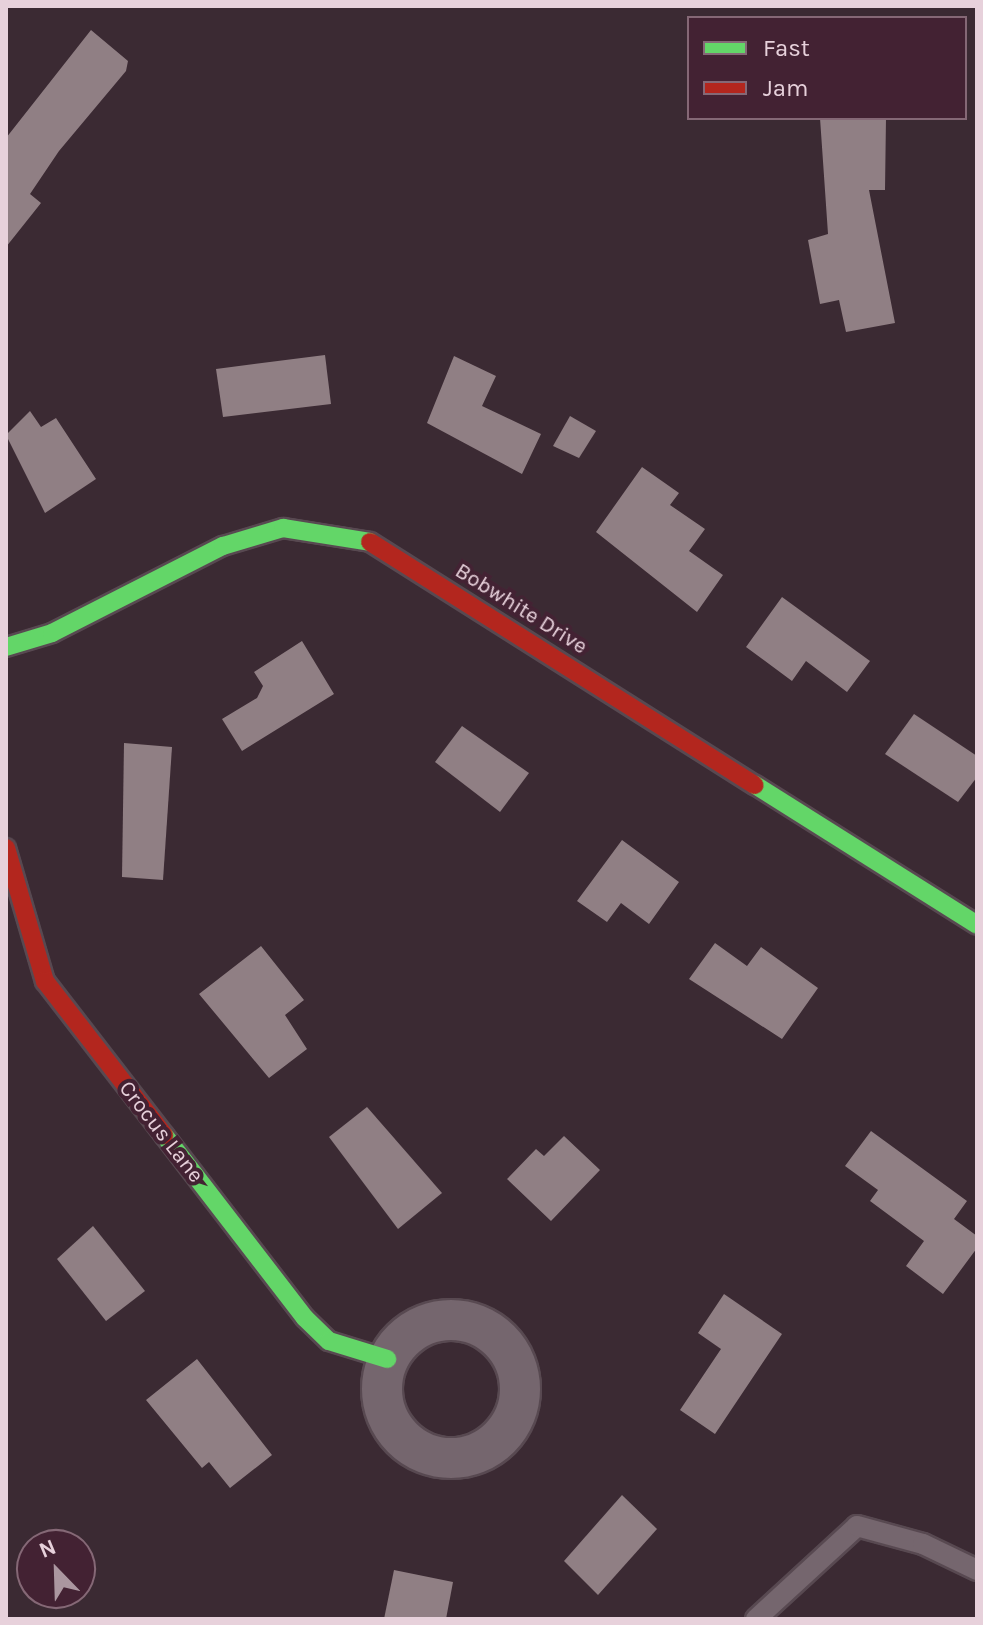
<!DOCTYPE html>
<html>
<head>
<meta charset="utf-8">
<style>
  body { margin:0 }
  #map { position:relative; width:983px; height:1625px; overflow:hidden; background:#3b2a33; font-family:Karla,sans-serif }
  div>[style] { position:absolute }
  .building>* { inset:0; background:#907f84 }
  .roads { filter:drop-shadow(2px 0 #584951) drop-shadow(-2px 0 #584951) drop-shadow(0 2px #584951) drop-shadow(0 -2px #584951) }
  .lane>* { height:20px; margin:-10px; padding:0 10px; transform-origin:10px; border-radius:10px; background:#75666e }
  .street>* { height:40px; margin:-20px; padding:0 20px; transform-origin:20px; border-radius:20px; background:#75666e }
  .street>.ring { margin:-20px; padding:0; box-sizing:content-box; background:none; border:40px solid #75666e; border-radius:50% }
  .fast>* { height:18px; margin:-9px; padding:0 9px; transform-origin:9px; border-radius:9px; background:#63d668 }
  .jam>* { height:18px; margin:-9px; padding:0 9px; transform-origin:9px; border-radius:9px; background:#b3261e }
  span { translate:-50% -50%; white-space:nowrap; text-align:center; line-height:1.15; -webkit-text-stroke:8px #432233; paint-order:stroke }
  .street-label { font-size:22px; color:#e7d1db }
  .frame { position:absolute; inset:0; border:8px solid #e7d1db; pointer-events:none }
  .legend { position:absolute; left:687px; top:16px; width:280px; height:104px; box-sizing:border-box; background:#432233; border:2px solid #856876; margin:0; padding:10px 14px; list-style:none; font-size:24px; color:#e7d1db }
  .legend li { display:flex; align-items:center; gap:16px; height:40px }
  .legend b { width:40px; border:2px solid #856876 }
  .north { position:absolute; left:16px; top:1529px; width:80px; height:80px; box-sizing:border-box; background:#432233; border:2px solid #856876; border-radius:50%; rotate:337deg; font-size:22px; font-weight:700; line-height:32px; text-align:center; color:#e7d1db }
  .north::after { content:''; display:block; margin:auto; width:28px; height:36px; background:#ab97a0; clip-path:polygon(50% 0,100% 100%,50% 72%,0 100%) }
</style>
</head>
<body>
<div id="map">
  <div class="building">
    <i style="clip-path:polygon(91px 30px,128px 61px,126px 71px,59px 151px,30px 194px,41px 203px,6px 247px,6px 138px)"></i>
    <i style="clip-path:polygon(820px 118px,886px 118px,885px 190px,869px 190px,895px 323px,846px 332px,839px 300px,820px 304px,808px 240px,828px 234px)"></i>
    <i style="clip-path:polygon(325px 355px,331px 404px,223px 417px,216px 369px)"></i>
    <i style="clip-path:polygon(454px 356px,496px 376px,482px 406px,541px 434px,522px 474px,427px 423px)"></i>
    <i style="clip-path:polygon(30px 411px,41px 427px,56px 418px,96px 479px,45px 513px,6px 435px)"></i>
    <i style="clip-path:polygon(570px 416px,596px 431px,579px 458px,553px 446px)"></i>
    <i style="clip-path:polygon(642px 467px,679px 493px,670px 505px,705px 529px,689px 551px,723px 575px,697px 612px,596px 532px)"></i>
    <i style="clip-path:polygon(782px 597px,870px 661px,847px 692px,806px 661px,792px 681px,746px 647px)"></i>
    <i style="clip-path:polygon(302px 641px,334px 694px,242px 751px,222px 719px,257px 698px,263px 686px,254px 672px)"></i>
    <i style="clip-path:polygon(914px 714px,977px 756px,977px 777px,958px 802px,885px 754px)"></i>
    <i style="clip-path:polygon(462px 726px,529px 773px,500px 812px,435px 762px)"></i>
    <i style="clip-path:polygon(124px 743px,172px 747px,163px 880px,122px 877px)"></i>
    <i style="clip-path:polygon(622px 840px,679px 882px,649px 924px,621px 903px,607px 922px,577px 901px)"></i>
    <i style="clip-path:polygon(715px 943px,747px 966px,761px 947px,818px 988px,782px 1039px,689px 979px)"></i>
    <i style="clip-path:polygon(261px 946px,304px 1000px,285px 1015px,307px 1049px,269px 1078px,199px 994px)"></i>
    <i style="clip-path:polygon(367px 1107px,442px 1193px,398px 1229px,329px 1137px)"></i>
    <i style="clip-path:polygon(871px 1131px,967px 1201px,954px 1219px,977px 1236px,977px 1248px,943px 1294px,906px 1266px,924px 1241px,870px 1201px,878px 1190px,845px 1166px)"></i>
    <i style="clip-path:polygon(564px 1136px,600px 1170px,551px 1221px,507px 1179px,536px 1149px,544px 1156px)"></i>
    <i style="clip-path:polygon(93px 1226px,145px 1291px,106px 1321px,57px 1259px)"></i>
    <i style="clip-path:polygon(724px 1294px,782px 1334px,715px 1434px,680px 1410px,721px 1349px,698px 1333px)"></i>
    <i style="clip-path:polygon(197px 1359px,272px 1455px,230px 1488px,209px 1462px,202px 1468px,146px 1400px)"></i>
    <i style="clip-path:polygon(622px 1495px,657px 1529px,598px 1595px,564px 1561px)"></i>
    <i style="clip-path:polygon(394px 1570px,453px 1582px,446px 1619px,384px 1619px)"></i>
  </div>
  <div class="roads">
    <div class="lane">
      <i style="left:756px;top:1619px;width:137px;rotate:-42.6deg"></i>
      <i style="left:857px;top:1526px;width:68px;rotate:15.3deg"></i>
      <i style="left:923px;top:1544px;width:60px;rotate:25.7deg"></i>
    </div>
    <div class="street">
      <i class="ring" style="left:382px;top:1320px;width:98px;height:98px"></i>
    </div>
    <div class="fast">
      <i style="left:6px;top:647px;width:48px;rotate:-16.9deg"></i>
      <i style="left:52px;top:633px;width:192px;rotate:-27deg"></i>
      <i style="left:223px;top:546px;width:63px;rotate:-16.7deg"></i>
      <i style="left:283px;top:528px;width:88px;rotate:9.1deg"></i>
      <i style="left:755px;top:785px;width:262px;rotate:32.2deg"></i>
      <i style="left:164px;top:1135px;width:231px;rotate:52.4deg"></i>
      <i style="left:305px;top:1318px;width:33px;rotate:44deg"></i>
      <i style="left:329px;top:1341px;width:61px;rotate:17.2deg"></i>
    </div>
    <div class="jam">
      <i style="left:370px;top:542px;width:455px;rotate:32.3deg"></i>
      <i style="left:6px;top:848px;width:139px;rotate:73.7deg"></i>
      <i style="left:45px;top:981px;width:195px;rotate:52.3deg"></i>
    </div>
  </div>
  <div class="street-label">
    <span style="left:521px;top:609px;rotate:32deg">Bobwhite Drive</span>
    <span style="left:161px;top:1132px;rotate:52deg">Crocus Lane</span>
  </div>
  <div class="frame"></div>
  <ul class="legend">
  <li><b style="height:10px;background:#63d668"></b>Fast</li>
  <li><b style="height:10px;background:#b3261e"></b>Jam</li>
  </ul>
  <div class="north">N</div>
</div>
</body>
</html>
